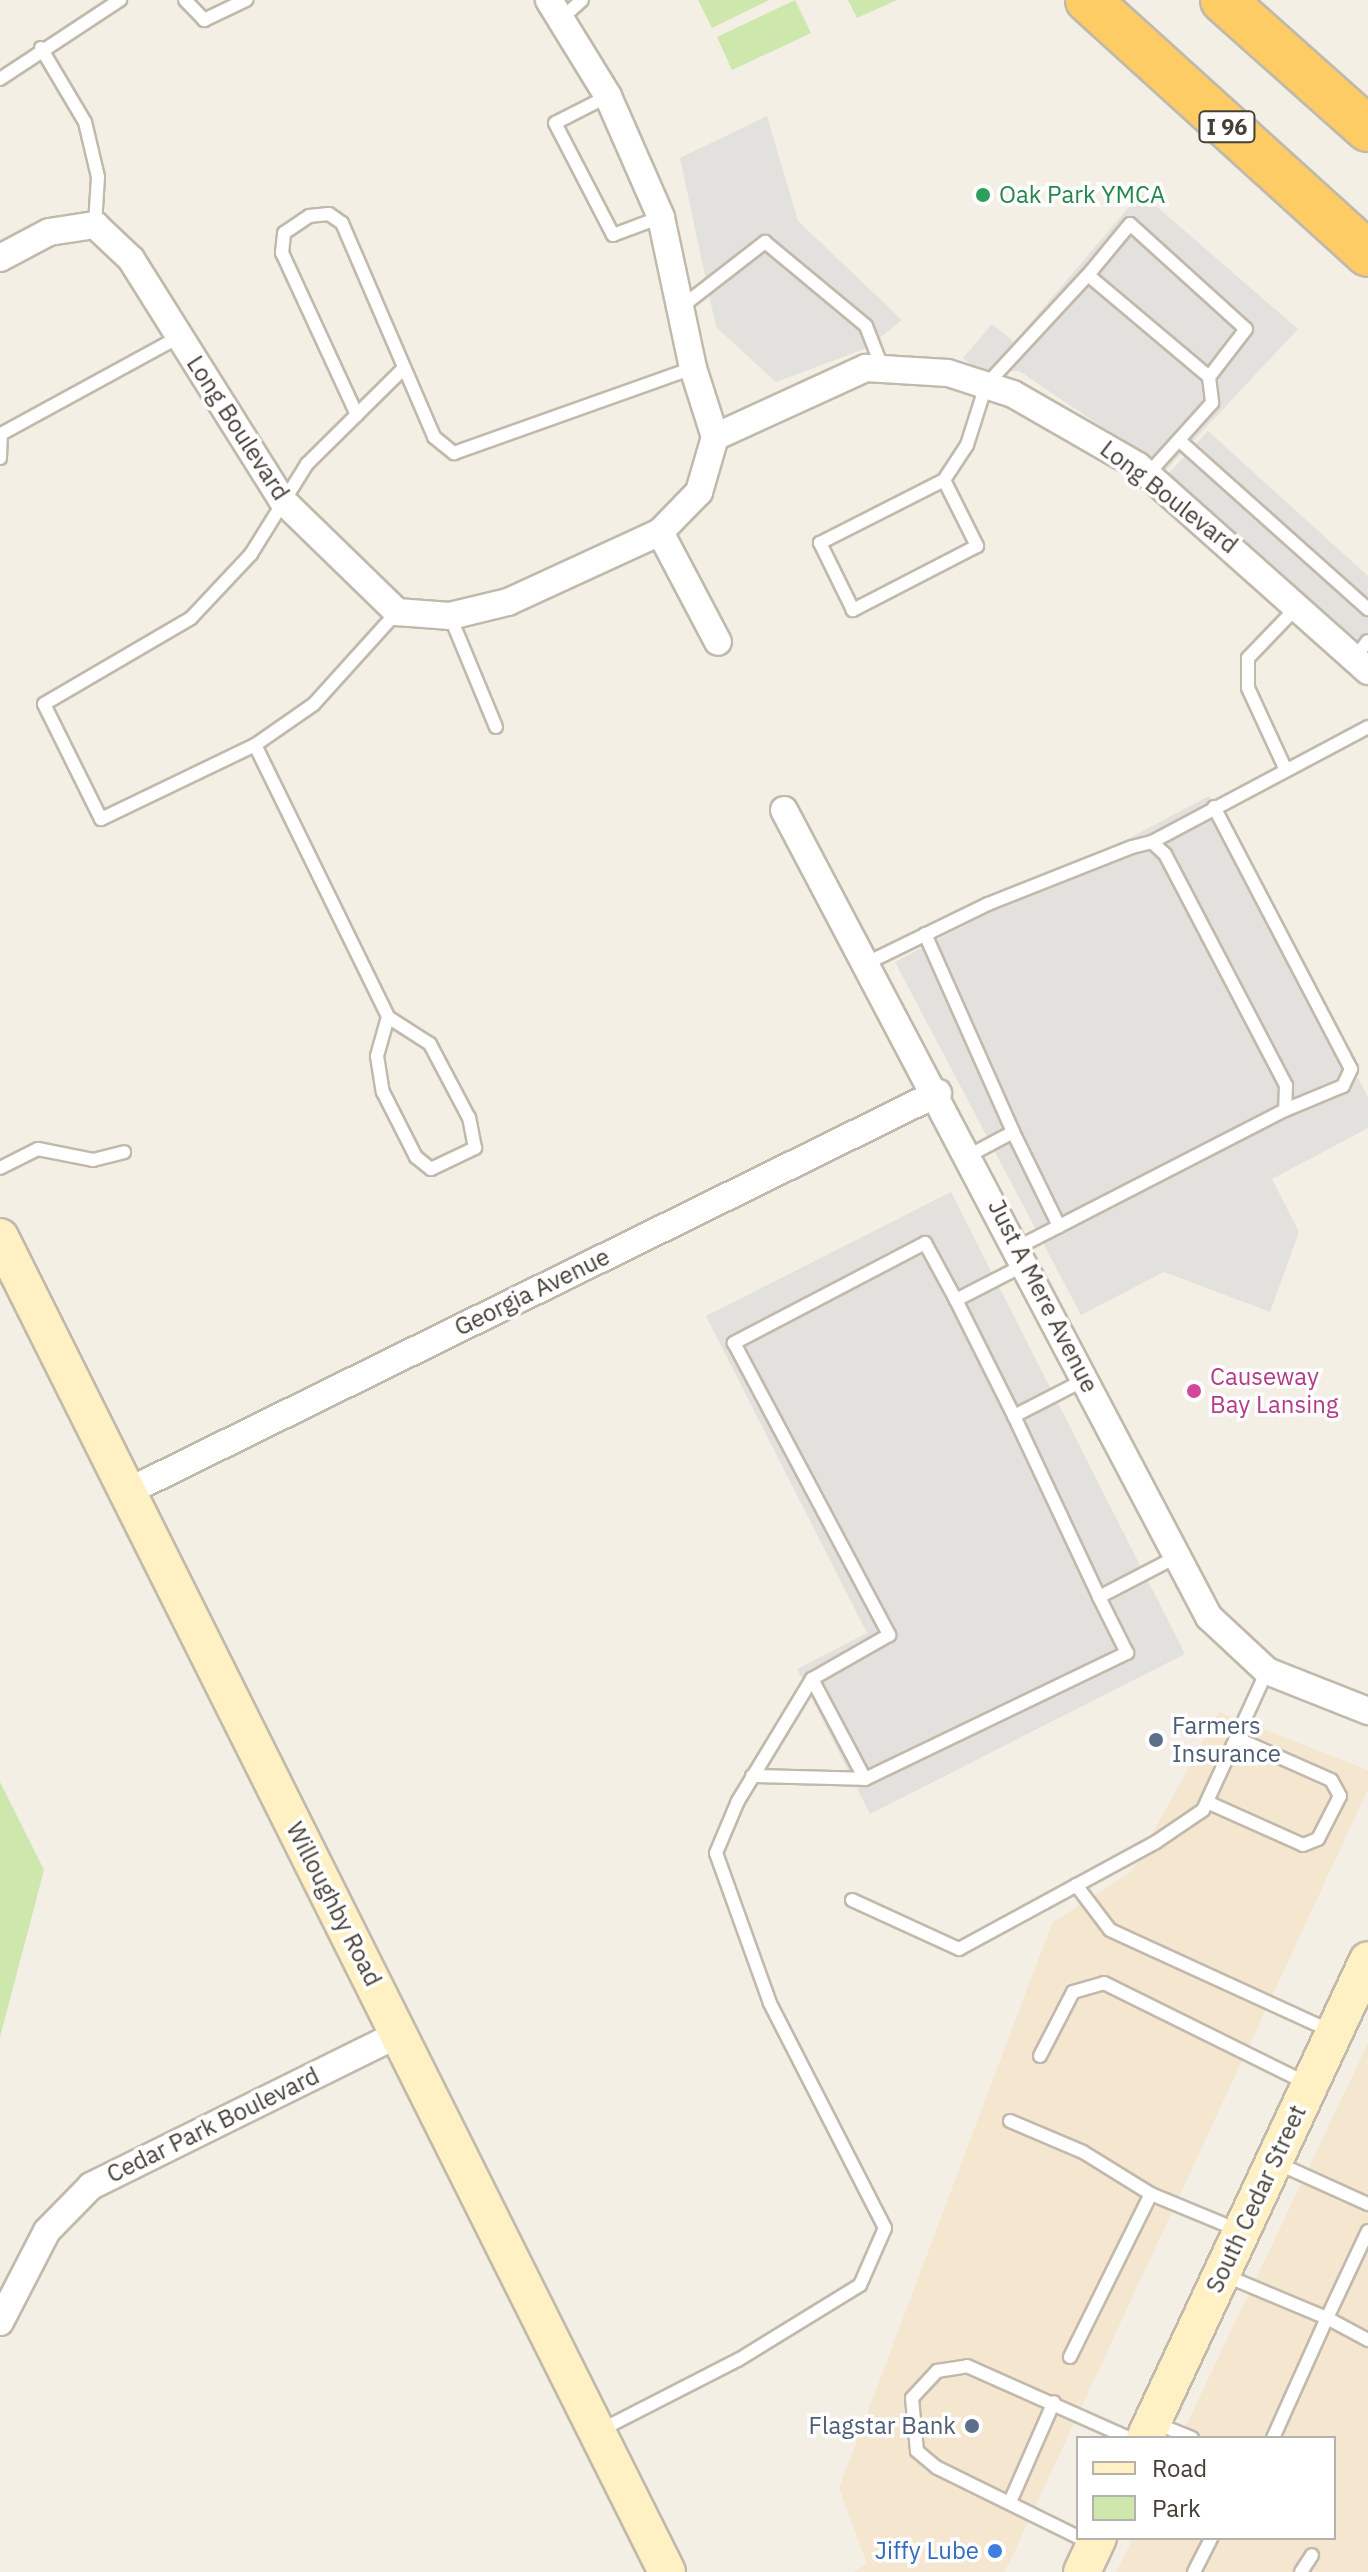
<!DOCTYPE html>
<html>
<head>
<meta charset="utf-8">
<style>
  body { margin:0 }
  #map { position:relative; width:1368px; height:2572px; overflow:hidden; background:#f3efe5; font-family:"IBM Plex Sans",sans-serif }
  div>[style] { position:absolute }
  .commercial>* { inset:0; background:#f5e6d0 }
  .green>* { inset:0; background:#cde7ad }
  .parking>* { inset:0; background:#e3e1dd }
  .roads { filter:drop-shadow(2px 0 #c1b9ab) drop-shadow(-2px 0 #c1b9ab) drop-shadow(0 2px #c1b9ab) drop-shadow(0 -2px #c1b9ab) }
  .lane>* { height:12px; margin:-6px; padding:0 6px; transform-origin:6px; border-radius:6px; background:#fff }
  .street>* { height:26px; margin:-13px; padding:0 13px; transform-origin:13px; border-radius:13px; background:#fff }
  .secondary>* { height:36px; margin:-18px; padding:0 18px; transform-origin:18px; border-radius:18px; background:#fff1c3 }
  .highway>* { height:44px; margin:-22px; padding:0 22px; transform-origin:22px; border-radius:22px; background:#fecc65 }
  .dots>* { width:22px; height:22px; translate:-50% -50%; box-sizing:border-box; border:4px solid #fff; border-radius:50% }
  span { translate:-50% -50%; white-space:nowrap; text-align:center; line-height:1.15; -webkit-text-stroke:7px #fff; paint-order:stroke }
  .shield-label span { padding:2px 6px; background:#fff; border:2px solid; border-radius:6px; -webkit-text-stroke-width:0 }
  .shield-label { font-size:22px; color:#453f35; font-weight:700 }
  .leisure-label { font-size:24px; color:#27864d }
  .left { translate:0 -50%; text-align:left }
  .street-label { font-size:24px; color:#453f35 }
  .hotel-label { font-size:24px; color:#b23c85 }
  .service-label { font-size:24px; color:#4e5e75 }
  .right { translate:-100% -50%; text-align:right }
  .shop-label { font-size:24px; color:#366cbe }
  .legend { position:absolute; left:1076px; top:2436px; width:260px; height:104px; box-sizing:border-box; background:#fff; border:2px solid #b5b2ae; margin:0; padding:10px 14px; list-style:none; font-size:24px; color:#453f35 }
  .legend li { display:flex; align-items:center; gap:16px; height:40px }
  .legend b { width:40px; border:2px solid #b5b2ae }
</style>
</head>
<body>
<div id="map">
  <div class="commercial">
    <i style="clip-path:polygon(1219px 1712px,1368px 1770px,1368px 1789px,1005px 2572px,853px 2572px,867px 2564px,839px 2488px,1052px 1923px,1132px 1871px)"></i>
    <i style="clip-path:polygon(1368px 2043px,1368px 2572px,1116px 2572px,1133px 2538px,1334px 2538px,1334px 2438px,1180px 2438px)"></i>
  </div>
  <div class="green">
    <i style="clip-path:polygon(698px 0,769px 0,712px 28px)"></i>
    <i style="clip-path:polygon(795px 0,811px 33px,732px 70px,717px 37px)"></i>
    <i style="clip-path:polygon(848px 0,897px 0,857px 18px)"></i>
    <i style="clip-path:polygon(0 1782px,44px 1870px,0 2037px)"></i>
  </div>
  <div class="parking">
    <i style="clip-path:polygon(767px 116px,798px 221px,902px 320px,867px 348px,776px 382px,716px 327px,680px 158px)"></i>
    <i style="clip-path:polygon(1141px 193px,1298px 329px,1166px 470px,1019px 371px,978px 371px,963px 358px,992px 324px,1014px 342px)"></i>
    <i style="clip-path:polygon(1208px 431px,1368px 576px,1368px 654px,1169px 473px)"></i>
    <i style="clip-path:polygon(1209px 796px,1368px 1097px,1368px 1128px,1272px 1179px,1299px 1232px,1270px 1312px,1164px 1272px,1081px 1315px,895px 962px)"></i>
    <i style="clip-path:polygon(951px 1192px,1185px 1654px,870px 1814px,797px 1669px,867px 1633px,706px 1316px)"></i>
  </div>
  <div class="roads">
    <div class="lane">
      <i style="left:185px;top:0;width:28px;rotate:46deg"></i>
      <i style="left:204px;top:20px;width:47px;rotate:-25.5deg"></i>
      <i style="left:561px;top:19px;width:28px;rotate:-42deg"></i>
      <i style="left:41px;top:48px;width:86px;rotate:59.3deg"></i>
      <i style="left:85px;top:122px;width:57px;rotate:76.7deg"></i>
      <i style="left:98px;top:177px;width:48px;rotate:93.6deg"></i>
      <i style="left:0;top:79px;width:144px;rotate:-33.4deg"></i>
      <i style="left:608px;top:96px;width:59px;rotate:153deg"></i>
      <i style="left:555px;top:123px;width:126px;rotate:62.6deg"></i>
      <i style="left:613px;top:235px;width:51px;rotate:-20.6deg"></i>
      <i style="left:1088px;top:275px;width:66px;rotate:-50.5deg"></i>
      <i style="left:1130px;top:224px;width:156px;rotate:42.2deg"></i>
      <i style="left:1246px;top:329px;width:61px;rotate:127.6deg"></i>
      <i style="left:680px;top:308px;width:108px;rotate:-37.8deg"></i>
      <i style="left:765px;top:242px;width:131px;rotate:39.7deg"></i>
      <i style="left:866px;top:326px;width:44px;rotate:68.7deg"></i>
      <i style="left:357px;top:415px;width:179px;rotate:-114.8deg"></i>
      <i style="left:282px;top:253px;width:20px;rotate:-84deg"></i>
      <i style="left:284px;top:233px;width:30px;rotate:-34deg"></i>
      <i style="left:309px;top:216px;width:20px;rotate:-6deg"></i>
      <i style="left:329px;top:214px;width:16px;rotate:35deg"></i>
      <i style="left:342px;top:223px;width:233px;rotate:66.7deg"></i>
      <i style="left:434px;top:437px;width:26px;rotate:39deg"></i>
      <i style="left:454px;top:453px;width:254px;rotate:-19.6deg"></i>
      <i style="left:1px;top:434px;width:203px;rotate:-28.6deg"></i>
      <i style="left:1181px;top:442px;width:251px;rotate:41.8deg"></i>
      <i style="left:0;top:458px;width:24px;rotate:-88deg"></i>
      <i style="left:944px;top:480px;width:74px;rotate:63.4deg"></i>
      <i style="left:977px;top:546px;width:140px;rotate:152.7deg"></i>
      <i style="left:853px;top:610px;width:75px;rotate:-116.2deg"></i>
      <i style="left:820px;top:543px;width:139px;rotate:-26.9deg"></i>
      <i style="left:944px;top:480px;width:42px;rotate:-56.7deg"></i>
      <i style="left:967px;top:445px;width:63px;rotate:-72.4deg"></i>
      <i style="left:986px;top:385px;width:150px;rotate:-47.2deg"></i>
      <i style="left:1088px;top:275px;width:158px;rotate:40.1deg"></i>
      <i style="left:1209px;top:377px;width:26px;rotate:83deg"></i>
      <i style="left:1212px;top:403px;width:96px;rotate:132deg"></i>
      <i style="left:397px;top:612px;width:124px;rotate:132.1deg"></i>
      <i style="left:314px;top:704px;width:72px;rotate:145.2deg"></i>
      <i style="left:255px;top:745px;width:171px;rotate:154.3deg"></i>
      <i style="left:101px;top:819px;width:128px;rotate:-116.4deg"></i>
      <i style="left:44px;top:704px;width:170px;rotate:-30.3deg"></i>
      <i style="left:191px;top:618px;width:88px;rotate:-46.8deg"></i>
      <i style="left:251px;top:554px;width:106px;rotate:-58.1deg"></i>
      <i style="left:307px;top:464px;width:136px;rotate:-44.7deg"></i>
      <i style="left:450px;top:616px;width:120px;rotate:67.5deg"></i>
      <i style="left:1355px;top:658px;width:21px;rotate:-53deg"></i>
      <i style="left:255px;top:745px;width:303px;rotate:63.9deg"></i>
      <i style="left:388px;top:1017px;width:41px;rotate:105.8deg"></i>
      <i style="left:377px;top:1056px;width:36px;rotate:81deg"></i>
      <i style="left:383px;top:1092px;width:73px;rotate:63.1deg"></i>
      <i style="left:416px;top:1157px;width:19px;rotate:39deg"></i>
      <i style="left:431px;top:1169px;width:49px;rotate:-25.5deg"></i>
      <i style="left:475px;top:1148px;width:31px;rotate:-101deg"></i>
      <i style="left:469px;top:1118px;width:84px;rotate:-117.8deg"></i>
      <i style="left:430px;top:1044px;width:50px;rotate:-147.3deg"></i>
      <i style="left:1285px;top:768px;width:88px;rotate:-114.8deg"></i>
      <i style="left:1248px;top:688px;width:30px;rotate:-90deg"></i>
      <i style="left:1248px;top:658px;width:74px;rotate:-46.1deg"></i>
      <i style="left:1214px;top:807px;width:296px;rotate:62.4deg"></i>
      <i style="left:1351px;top:1069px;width:19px;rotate:115deg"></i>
      <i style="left:1343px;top:1086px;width:63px;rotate:157.5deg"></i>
      <i style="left:1152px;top:842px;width:245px;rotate:-28deg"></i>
      <i style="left:925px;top:934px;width:217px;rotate:66deg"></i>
      <i style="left:865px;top:964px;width:137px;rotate:-26deg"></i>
      <i style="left:988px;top:904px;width:155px;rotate:-21.6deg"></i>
      <i style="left:1132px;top:847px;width:21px;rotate:-14deg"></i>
      <i style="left:1152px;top:842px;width:18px;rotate:43deg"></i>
      <i style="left:1165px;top:854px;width:261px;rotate:62.4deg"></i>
      <i style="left:1286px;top:1085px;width:25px;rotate:92deg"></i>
      <i style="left:1285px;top:1110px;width:300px;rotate:152.8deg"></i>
      <i style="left:970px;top:1155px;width:49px;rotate:-28.1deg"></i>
      <i style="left:1013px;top:1132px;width:105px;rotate:63.9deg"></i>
      <i style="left:0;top:1168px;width:42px;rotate:-26.6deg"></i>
      <i style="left:38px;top:1149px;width:56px;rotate:11.3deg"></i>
      <i style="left:93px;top:1160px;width:32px;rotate:-14deg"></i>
      <i style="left:1026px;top:1264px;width:79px;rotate:152.8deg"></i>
      <i style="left:956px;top:1300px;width:65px;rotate:-118.5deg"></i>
      <i style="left:925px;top:1243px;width:216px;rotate:152.4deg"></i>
      <i style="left:734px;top:1343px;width:331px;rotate:62deg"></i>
      <i style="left:889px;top:1635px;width:89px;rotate:150.3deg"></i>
      <i style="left:812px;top:1679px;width:113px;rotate:62.1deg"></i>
      <i style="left:865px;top:1779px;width:291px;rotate:-25.7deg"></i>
      <i style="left:1127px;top:1653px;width:63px;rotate:-116.6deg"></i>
      <i style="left:1099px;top:1597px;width:89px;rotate:-27.4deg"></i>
      <i style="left:956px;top:1300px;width:130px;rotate:63.4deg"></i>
      <i style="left:1014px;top:1416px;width:81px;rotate:-27.2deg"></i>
      <i style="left:1014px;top:1416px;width:200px;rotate:64.8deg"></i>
      <i style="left:752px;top:1776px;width:113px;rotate:1.5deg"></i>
      <i style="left:1207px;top:1802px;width:105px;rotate:24.1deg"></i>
      <i style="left:1303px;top:1845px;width:16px;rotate:-22deg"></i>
      <i style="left:1318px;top:1839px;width:48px;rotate:-62.9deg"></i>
      <i style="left:1340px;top:1796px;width:18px;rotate:-119deg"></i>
      <i style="left:1331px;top:1780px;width:104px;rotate:-156.1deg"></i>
      <i style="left:1076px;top:1885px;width:56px;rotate:52.9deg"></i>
      <i style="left:1110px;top:1930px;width:243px;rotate:24.6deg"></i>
      <i style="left:852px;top:1900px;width:118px;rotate:24.6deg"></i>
      <i style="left:959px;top:1949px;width:224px;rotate:-28.5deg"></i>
      <i style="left:1156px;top:1842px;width:57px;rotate:-34.2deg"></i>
      <i style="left:1203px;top:1810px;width:153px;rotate:-65.3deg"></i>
      <i style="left:1040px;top:2056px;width:72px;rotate:-62.7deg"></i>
      <i style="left:1073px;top:1992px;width:32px;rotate:-16deg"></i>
      <i style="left:1104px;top:1983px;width:228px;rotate:26.3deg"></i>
      <i style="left:1010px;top:2121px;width:79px;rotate:23deg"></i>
      <i style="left:1083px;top:2152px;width:80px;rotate:31.7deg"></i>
      <i style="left:1277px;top:2163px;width:100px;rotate:24.3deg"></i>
      <i style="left:1224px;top:2275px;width:112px;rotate:22.7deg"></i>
      <i style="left:1327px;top:2318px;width:96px;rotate:-64.8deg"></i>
      <i style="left:1070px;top:2357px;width:182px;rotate:-63.6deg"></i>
      <i style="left:1151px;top:2194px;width:94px;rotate:22.5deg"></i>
      <i style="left:1155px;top:2423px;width:40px;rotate:22deg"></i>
      <i style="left:599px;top:2431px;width:156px;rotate:-27.1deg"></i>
      <i style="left:738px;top:2360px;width:143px;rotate:-31.6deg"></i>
      <i style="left:860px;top:2285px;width:62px;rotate:-66.3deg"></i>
      <i style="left:885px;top:2228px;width:253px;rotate:-117.1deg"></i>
      <i style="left:770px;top:2003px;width:159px;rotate:-109.8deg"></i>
      <i style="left:716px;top:1853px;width:56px;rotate:-67.1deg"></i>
      <i style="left:738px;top:1801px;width:143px;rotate:-58.8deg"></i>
      <i style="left:1273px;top:2438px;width:132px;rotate:-65.8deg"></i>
      <i style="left:1327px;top:2318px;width:47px;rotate:28.2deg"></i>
      <i style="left:1010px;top:2502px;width:109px;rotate:-66.3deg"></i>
      <i style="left:1078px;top:2537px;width:158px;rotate:-153.8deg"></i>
      <i style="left:936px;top:2467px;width:25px;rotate:-140deg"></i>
      <i style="left:917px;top:2451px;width:53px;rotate:-95.4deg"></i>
      <i style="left:912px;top:2398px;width:37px;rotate:-47deg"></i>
      <i style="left:937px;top:2371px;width:30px;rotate:-9deg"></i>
      <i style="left:967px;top:2366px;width:177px;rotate:24deg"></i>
      <i style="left:1194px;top:2572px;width:38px;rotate:-63deg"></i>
      <i style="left:1301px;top:2572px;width:20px;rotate:-57deg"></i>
    </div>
    <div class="street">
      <i style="left:0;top:258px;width:55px;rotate:-28deg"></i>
      <i style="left:49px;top:232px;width:47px;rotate:-8.7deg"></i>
      <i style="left:95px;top:225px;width:50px;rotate:43.4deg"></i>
      <i style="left:131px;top:259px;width:284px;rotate:57.9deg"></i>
      <i style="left:282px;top:500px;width:161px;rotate:44.2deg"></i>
      <i style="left:397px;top:612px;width:53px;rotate:4.3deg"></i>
      <i style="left:450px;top:616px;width:60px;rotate:-13.6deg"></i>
      <i style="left:508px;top:602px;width:167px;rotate:-24.7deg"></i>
      <i style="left:660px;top:532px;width:56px;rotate:-45.7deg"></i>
      <i style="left:699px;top:492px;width:57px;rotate:-73.8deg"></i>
      <i style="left:715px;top:437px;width:72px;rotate:-107.7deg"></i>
      <i style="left:693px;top:368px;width:154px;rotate:-102deg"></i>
      <i style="left:661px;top:217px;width:132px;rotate:-113.7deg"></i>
      <i style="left:608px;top:96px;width:113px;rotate:-121.6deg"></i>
      <i style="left:715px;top:437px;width:166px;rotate:-24.6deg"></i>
      <i style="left:866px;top:368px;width:82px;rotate:3.5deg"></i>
      <i style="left:948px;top:373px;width:68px;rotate:17.9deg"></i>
      <i style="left:1013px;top:394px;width:144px;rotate:29.9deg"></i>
      <i style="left:1138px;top:466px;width:308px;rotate:41.7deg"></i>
      <i style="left:660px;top:532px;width:124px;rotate:62.2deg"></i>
      <i style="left:784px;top:810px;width:912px;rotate:62.23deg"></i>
      <i style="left:1209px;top:1617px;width:79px;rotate:43deg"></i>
      <i style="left:1267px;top:1671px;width:109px;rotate:21.6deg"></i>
      <i style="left:127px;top:1492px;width:904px;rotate:-26.2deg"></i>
      <i style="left:0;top:2322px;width:102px;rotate:-62.7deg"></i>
      <i style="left:47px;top:2231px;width:63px;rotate:-45.6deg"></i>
      <i style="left:91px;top:2186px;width:343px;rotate:-26.3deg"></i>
    </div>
    <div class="secondary">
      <i style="left:0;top:1237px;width:1492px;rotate:63.45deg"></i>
      <i style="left:1145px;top:2438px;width:527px;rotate:-64.99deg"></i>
      <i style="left:1082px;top:2572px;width:38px;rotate:-65deg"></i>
    </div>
    <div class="highway">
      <i style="left:1088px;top:0;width:378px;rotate:42.2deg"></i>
      <i style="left:1223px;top:0;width:194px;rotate:41.7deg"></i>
    </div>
  </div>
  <div class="dots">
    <i style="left:983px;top:195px;background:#2e9e5b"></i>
    <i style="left:1194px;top:1391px;background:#d1479c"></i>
    <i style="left:1156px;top:1740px;background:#5c6f8a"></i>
    <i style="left:972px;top:2426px;background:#5c6f8a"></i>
    <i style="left:995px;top:2551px;background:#3f7fe0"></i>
  </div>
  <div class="shield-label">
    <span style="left:1227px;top:127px">I 96</span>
  </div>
  <div class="leisure-label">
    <span class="left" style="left:999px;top:195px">Oak Park YMCA</span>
  </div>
  <div class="street-label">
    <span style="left:238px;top:428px;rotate:57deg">Long Boulevard</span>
    <span style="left:1169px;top:497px;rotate:38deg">Long Boulevard</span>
    <span style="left:532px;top:1292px;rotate:-26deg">Georgia Avenue</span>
    <span style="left:1043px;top:1296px;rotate:63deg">Just A Mere Avenue</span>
    <span style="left:334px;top:1904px;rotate:63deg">Willoughby Road</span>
    <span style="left:213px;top:2125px;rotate:-26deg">Cedar Park Boulevard</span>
    <span style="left:1256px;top:2199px;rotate:-65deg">South Cedar Street</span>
  </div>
  <div class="hotel-label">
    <span class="left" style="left:1210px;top:1391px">Causeway<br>Bay Lansing</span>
  </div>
  <div class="service-label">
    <span class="left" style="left:1172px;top:1740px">Farmers<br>Insurance</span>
    <span class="right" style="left:956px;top:2426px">Flagstar Bank</span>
  </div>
  <div class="shop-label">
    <span class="right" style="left:979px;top:2551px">Jiffy Lube</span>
  </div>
  <ul class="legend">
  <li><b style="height:10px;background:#fff1c3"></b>Road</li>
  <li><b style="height:22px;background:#cde7ad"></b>Park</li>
  </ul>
</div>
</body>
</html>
